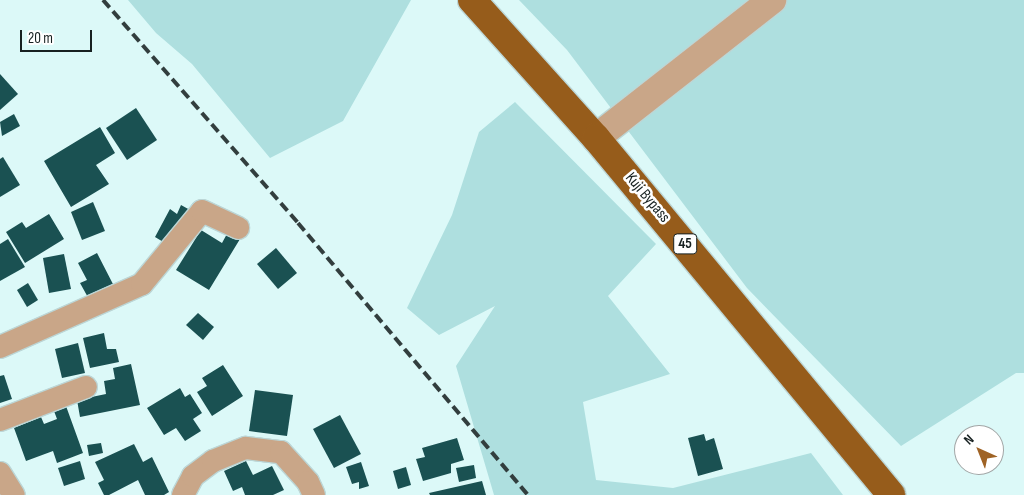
<!DOCTYPE html>
<html>
<head>
<meta charset="utf-8">
<style>
  body { margin:0 }
  #map { position:relative; width:1024px; height:495px; overflow:hidden; background:#dcf9f8; font-family:"Sofia Sans Condensed",sans-serif }
  div>[style] { position:absolute }
  .green>* { inset:0; background:#aedfdf }
  .building>* { inset:0; background:#1a5152 }
  .roads { filter:drop-shadow(1px 0 #bcd6d6) drop-shadow(-1px 0 #bcd6d6) drop-shadow(0 1px #bcd6d6) drop-shadow(0 -1px #bcd6d6) }
  .minor>* { height:22px; margin:-11px; padding:0 11px; transform-origin:11px; border-radius:11px; background:#c9a688 }
  .tertiary>* { height:28px; margin:-14px; padding:0 14px; transform-origin:14px; border-radius:14px; background:#c9a688 }
  .trunk>* { height:28px; margin:-14px; padding:0 14px; transform-origin:14px; border-radius:14px; background:#965c1b }
  .rail>* { height:4px; margin-top:-2px; transform-origin:0; background:repeating-linear-gradient(90deg,#323e3e 0 10px,transparent 0 15px) }
  span { translate:-50% -50%; white-space:nowrap; text-align:center; line-height:1.15; -webkit-text-stroke:5px #fff; paint-order:stroke }
  .shield-label span { padding:1px 4px; background:#fff; border:1px solid; border-radius:4px; -webkit-text-stroke-width:0 }
  .shield-label { font-size:15px; color:#172121; font-weight:700 }
  .street-label { font-size:16px; color:#172121 }
  .north { position:absolute; left:954px; top:425px; width:50px; height:50px; box-sizing:border-box; background:#fff; border:1px solid #a2a6a6; border-radius:50%; rotate:316deg; font-size:14px; font-weight:700; line-height:20px; text-align:center; color:#172121 }
  .north::after { content:''; display:block; margin:auto; width:18px; height:22px; background:#9f6325; clip-path:polygon(50% 0,100% 100%,50% 72%,0 100%) }
  .scale { position:absolute; left:20px; top:30px; width:72px; height:22px; box-sizing:border-box; border:2px solid #172121; border-top:0; padding-left:6px; font-size:15px; line-height:18px; white-space:nowrap; color:#172121; -webkit-text-stroke:4px #fff; paint-order:stroke }
</style>
</head>
<body>
<div id="map">
  <div class="green">
    <i style="clip-path:polygon(128px 0,411px 0,343px 121px,270px 158px,192px 64px,156px 33px)"></i>
    <i style="clip-path:polygon(519px 0,1024px 0,1024px 373px,1016px 373px,901px 446px,747px 288px,567px 50px)"></i>
    <i style="clip-path:polygon(515px 102px,656px 244px,608px 296px,670px 374px,583px 402px,596px 480px,673px 488px,811px 453px,843px 495px,494px 495px,456px 366px,495px 306px,439px 335px,407px 308px,452px 215px,479px 132px)"></i>
  </div>
  <div class="building">
    <i style="clip-path:polygon(0 74px,18px 94px,0 110px)"></i>
    <i style="clip-path:polygon(136px 108px,157px 140px,127px 160px,106px 128px)"></i>
    <i style="clip-path:polygon(14px 114px,20px 126px,2px 136px,0 122px)"></i>
    <i style="clip-path:polygon(100px 127px,115px 153px,96px 165px,109px 184px,71px 207px,44px 161px)"></i>
    <i style="clip-path:polygon(3px 157px,20px 185px,0 197px,0 159px)"></i>
    <i style="clip-path:polygon(93px 202px,105px 231px,82px 240px,71px 212px)"></i>
    <i style="clip-path:polygon(181px 205px,190px 210px,170px 246px,155px 237px,170px 209px,177px 214px)"></i>
    <i style="clip-path:polygon(49px 214px,64px 239px,25px 263px,6px 232px,22px 222px,26px 228px)"></i>
    <i style="clip-path:polygon(201px 230px,222px 243px,228px 232px,240px 239px,209px 290px,176px 270px)"></i>
    <i style="clip-path:polygon(8px 239px,25px 267px,0 281px,0 244px)"></i>
    <i style="clip-path:polygon(276px 248px,297px 273px,278px 289px,257px 264px)"></i>
    <i style="clip-path:polygon(97px 253px,115px 288px,90px 301px,80px 283px,87px 280px,78px 263px)"></i>
    <i style="clip-path:polygon(64px 254px,71px 289px,49px 293px,43px 258px)"></i>
    <i style="clip-path:polygon(28px 283px,38px 300px,27px 307px,17px 290px)"></i>
    <i style="clip-path:polygon(198px 313px,214px 327px,203px 340px,186px 325px)"></i>
    <i style="clip-path:polygon(104px 333px,107px 349px,116px 349px,119px 362px,90px 368px,83px 338px)"></i>
    <i style="clip-path:polygon(78px 343px,85px 373px,62px 378px,55px 349px)"></i>
    <i style="clip-path:polygon(131px 364px,140px 405px,80px 417px,77px 400px,106px 394px,104px 381px,115px 379px,113px 368px)"></i>
    <i style="clip-path:polygon(223px 365px,243px 396px,212px 416px,197px 392px,207px 386px,202px 378px)"></i>
    <i style="clip-path:polygon(4px 375px,12px 399px,0 403px,0 376px)"></i>
    <i style="clip-path:polygon(180px 388px,185px 397px,190px 394px,202px 413px,193px 419px,201px 431px,185px 441px,176px 428px,164px 435px,147px 408px)"></i>
    <i style="clip-path:polygon(255px 390px,293px 395px,287px 436px,249px 431px)"></i>
    <i style="clip-path:polygon(66px 406px,83px 453px,57px 463px,53px 451px,26px 461px,14px 428px,41px 417px,44px 424px,57px 419px,54px 411px)"></i>
    <i style="clip-path:polygon(340px 415px,361px 454px,334px 468px,313px 429px)"></i>
    <i style="clip-path:polygon(704px 434px,706px 441px,714px 438px,723px 469px,698px 476px,688px 438px)"></i>
    <i style="clip-path:polygon(457px 438px,464px 460px,451px 464px,451px 473px,423px 481px,416px 459px,425px 457px,422px 448px)"></i>
    <i style="clip-path:polygon(101px 443px,103px 453px,89px 456px,87px 445px)"></i>
    <i style="clip-path:polygon(134px 444px,143px 462px,152px 457px,169px 492px,164px 495px,145px 495px,138px 480px,109px 495px,104px 495px,98px 483px,104px 480px,95px 462px)"></i>
    <i style="clip-path:polygon(80px 461px,85px 479px,64px 486px,58px 468px)"></i>
    <i style="clip-path:polygon(246px 461px,253px 475px,272px 466px,284px 490px,273px 495px,245px 495px,242px 487px,233px 491px,224px 471px)"></i>
    <i style="clip-path:polygon(361px 462px,369px 486px,359px 489px,359px 482px,352px 484px,346px 467px)"></i>
    <i style="clip-path:polygon(474px 465px,476px 478px,459px 482px,456px 468px)"></i>
    <i style="clip-path:polygon(406px 467px,411px 485px,398px 489px,393px 471px)"></i>
    <i style="clip-path:polygon(482px 481px,486px 495px,430px 495px,429px 493px)"></i>
  </div>
  <div class="roads">
    <div class="minor">
      <i style="left:0;top:347px;width:155px;rotate:-23.9deg"></i>
      <i style="left:142px;top:284px;width:94px;rotate:-50.6deg"></i>
      <i style="left:202px;top:211px;width:40px;rotate:25deg"></i>
      <i style="left:0;top:420px;width:92px;rotate:-21deg"></i>
      <i style="left:0;top:473px;width:26px;rotate:58deg"></i>
      <i style="left:183px;top:495px;width:21px;rotate:-62deg"></i>
      <i style="left:193px;top:476px;width:25px;rotate:-37deg"></i>
      <i style="left:213px;top:461px;width:35px;rotate:-22deg"></i>
      <i style="left:246px;top:448px;width:35px;rotate:7deg"></i>
      <i style="left:281px;top:452px;width:40px;rotate:48deg"></i>
      <i style="left:308px;top:482px;width:14px;rotate:65deg"></i>
    </div>
    <div class="tertiary">
      <i style="left:596px;top:138px;width:224px;rotate:-38.1deg"></i>
    </div>
    <div class="trunk">
      <i style="left:472px;top:0;width:186px;rotate:48.1deg"></i>
      <i style="left:596px;top:138px;width:463px;rotate:50.4deg"></i>
    </div>
  </div>
  <div class="rail">
    <i style="left:103px;top:0;width:296px;rotate:48.8deg"></i>
    <i style="left:298px;top:223px;width:356px;rotate:49.8deg"></i>
  </div>
  <div class="shield-label">
    <span style="left:685px;top:244px">45</span>
  </div>
  <div class="street-label">
    <span style="left:647px;top:198px;rotate:50deg">Kuji Bypass</span>
  </div>
  <div class="north">N</div>
  <div class="scale">20 m</div>
</div>
</body>
</html>
